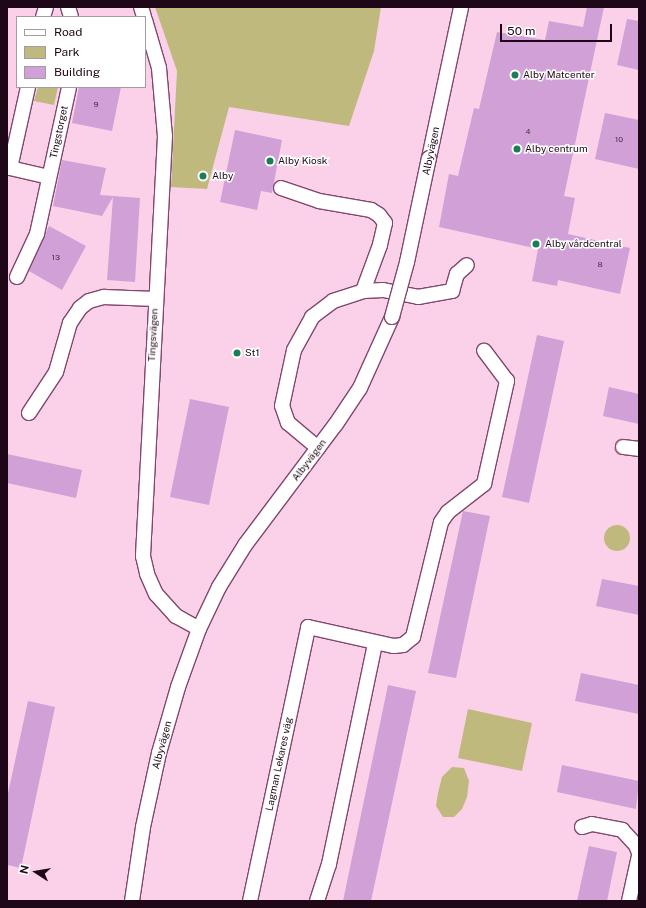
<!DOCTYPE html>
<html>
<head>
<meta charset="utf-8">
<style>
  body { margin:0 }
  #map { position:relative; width:646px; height:908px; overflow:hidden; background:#fbd1ea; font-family:"Public Sans",sans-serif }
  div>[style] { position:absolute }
  .green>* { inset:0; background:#c0b97d }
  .round { border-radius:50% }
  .building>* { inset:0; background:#d0a0d7 }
  .roads { filter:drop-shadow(1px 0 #81476c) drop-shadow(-1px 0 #81476c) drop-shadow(0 1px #81476c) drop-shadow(0 -1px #81476c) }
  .minor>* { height:14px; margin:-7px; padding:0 7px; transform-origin:7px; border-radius:7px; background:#fff }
  .bridges { filter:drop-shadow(1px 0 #81476c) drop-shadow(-1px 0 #81476c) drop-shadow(0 1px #81476c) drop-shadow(0 -1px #81476c) }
  .minor-bridge>* { height:14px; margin:-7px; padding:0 7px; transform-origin:7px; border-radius:7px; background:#fff }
  .dots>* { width:11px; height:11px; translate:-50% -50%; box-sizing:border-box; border:2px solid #fff; border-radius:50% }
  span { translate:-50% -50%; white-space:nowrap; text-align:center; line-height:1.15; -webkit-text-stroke:3px #fff; paint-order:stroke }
  .number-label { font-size:8px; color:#4a2d46 }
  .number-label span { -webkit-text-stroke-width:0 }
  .poi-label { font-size:10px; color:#1e0716 }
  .left { translate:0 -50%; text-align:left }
  .street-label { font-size:10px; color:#1e0716 }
  .frame { position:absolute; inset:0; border:8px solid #1e0716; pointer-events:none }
  .legend { position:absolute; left:16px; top:16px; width:130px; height:72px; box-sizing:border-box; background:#fff; border:1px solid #a59ca2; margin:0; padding:5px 7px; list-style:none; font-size:12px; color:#1e0716 }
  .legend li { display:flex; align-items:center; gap:8px; height:20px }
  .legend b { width:20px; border:1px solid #a59ca2 }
  .north { position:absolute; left:16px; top:852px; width:40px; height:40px; -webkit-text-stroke:3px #fff; paint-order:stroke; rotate:282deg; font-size:11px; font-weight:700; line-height:16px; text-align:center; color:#1e0716 }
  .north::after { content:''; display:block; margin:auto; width:14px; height:18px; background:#1e0716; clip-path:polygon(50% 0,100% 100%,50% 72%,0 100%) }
  .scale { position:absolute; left:500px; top:24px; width:112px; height:18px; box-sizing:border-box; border:2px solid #1e0716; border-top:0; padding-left:5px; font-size:12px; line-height:14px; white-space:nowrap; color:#1e0716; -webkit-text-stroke:3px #fff; paint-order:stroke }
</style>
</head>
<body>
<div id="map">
  <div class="green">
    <i style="clip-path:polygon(155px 7px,381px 7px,374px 51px,349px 126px,229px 107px,207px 189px,171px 187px,177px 71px)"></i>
    <i style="clip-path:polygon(38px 87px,58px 87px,54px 105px,34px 101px)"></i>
    <i class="round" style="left:604px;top:525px;width:26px;height:26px"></i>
    <i style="clip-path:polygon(468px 709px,532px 723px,522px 771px,458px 758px)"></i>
    <i style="clip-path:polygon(452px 767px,464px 768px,469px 781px,467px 797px,462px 809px,454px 817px,443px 817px,436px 806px,438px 793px,442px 777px)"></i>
  </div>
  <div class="building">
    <i style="clip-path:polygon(587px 7px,604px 7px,564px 196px,575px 198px,568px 234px,630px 248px,620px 294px,558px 280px,557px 286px,532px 281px,538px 249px,439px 227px,449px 174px,458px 176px,474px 108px,479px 109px,497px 32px,545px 40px,549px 21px,583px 27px)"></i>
    <i style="clip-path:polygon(627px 19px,639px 21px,639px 70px,617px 65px)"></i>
    <i style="clip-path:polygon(79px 87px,121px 87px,112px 131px,72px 123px)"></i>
    <i style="clip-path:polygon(605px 113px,639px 120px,639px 169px,595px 159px)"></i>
    <i style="clip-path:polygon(235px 130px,282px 140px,272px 193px,261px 191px,257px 210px,220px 202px)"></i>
    <i style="clip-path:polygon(62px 160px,106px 168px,100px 195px,140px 198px,135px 282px,107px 280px,113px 197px,102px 216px,53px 206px)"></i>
    <i style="clip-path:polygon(49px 226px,86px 246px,62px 290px,29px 271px)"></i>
    <i style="clip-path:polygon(537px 335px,564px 341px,529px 503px,502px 497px)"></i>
    <i style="clip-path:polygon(609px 387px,639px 394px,639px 424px,603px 416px)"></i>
    <i style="clip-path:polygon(190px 399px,229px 407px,209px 505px,170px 497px)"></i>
    <i style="clip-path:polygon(7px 454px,82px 470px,76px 498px,7px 483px)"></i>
    <i style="clip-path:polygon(463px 511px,490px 516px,456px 678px,428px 673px)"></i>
    <i style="clip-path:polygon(602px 579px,639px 586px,639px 615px,596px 606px)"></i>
    <i style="clip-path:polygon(581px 673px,639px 685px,639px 714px,575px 701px)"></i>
    <i style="clip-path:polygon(388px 685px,416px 691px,371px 901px,343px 901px)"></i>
    <i style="clip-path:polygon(28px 701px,55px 707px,21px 868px,7px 865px,7px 798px)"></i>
    <i style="clip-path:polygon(562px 765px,639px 781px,636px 809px,557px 792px)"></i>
    <i style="clip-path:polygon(589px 846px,617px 852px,607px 901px,577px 901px)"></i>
  </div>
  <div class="roads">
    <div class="minor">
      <i style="left:68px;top:7px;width:10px;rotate:73deg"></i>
      <i style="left:141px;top:7px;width:10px;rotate:73deg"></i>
      <i style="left:43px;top:17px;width:10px;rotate:-73deg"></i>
      <i style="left:145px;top:20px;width:50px;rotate:73.7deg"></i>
      <i style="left:159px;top:68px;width:68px;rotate:85deg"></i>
      <i style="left:165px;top:136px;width:421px;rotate:93deg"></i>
      <i style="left:143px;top:556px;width:18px;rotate:77deg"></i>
      <i style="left:147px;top:574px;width:22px;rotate:66deg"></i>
      <i style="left:156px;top:594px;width:30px;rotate:48deg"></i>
      <i style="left:176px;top:616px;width:26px;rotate:29deg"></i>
      <i style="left:28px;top:87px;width:83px;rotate:102.5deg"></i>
      <i style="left:10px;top:168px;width:40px;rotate:13deg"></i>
      <i style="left:429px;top:158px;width:154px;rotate:-78deg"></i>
      <i style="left:281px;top:188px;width:40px;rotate:18.9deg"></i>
      <i style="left:319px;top:201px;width:53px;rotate:9.8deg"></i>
      <i style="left:371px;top:210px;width:9px;rotate:32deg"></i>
      <i style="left:379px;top:215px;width:10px;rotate:53deg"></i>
      <i style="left:385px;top:223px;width:23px;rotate:103deg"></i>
      <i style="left:380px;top:245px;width:49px;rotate:110.3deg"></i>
      <i style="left:17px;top:277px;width:47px;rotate:-65.1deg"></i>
      <i style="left:37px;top:234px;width:150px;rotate:-77.7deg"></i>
      <i style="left:29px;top:413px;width:49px;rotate:-56.6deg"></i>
      <i style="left:56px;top:372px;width:51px;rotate:-74.1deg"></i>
      <i style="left:70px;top:323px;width:18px;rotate:-56deg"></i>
      <i style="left:80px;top:308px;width:11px;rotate:-38deg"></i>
      <i style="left:89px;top:301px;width:16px;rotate:-15deg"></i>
      <i style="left:104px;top:297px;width:51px;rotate:2.2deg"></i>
      <i style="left:623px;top:447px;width:16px;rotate:7deg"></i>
      <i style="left:318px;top:448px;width:39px;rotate:-140deg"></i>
      <i style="left:288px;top:423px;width:18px;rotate:-109deg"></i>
      <i style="left:282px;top:406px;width:57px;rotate:-77.9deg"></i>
      <i style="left:294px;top:350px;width:38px;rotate:-61deg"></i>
      <i style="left:312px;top:317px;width:26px;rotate:-37deg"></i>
      <i style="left:333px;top:301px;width:32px;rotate:-18deg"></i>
      <i style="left:363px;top:291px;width:20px;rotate:-3deg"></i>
      <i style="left:383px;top:290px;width:36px;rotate:11deg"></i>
      <i style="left:418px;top:297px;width:35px;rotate:-10deg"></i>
      <i style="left:452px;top:291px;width:18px;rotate:-74deg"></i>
      <i style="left:457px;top:274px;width:13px;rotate:-42deg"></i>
      <i style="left:582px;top:827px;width:10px;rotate:-17deg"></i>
      <i style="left:592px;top:824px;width:31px;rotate:11deg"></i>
      <i style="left:622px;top:830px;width:21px;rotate:47deg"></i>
      <i style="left:636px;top:845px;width:9px;rotate:69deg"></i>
      <i style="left:132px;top:901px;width:75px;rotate:-81.5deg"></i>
      <i style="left:143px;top:827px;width:76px;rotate:-77.8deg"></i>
      <i style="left:159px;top:753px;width:69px;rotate:-73.9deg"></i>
      <i style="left:178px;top:687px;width:62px;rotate:-70.1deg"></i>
      <i style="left:199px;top:629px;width:47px;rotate:-64.5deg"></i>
      <i style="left:219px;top:587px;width:49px;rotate:-58.2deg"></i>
      <i style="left:245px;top:545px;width:151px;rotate:-53.1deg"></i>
      <i style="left:336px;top:424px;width:43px;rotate:-56.3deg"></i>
      <i style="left:360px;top:388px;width:78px;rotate:-65.7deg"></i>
      <i style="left:250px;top:901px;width:280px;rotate:-78deg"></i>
      <i style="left:308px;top:627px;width:88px;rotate:12.5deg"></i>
      <i style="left:394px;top:646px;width:9px;rotate:-6deg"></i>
      <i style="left:403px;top:645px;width:13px;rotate:-39deg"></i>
      <i style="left:413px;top:637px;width:118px;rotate:-76.3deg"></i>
      <i style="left:441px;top:522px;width:12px;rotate:-55deg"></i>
      <i style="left:448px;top:512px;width:46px;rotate:-37.9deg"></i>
      <i style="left:484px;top:484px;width:106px;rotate:-77.4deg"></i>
      <i style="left:507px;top:381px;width:38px;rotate:-127deg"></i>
      <i style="left:317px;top:901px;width:39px;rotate:-72deg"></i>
      <i style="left:329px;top:864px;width:226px;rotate:-78.2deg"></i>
      <i style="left:629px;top:901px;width:46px;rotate:-77.5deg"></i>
    </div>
  </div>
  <div class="bridges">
    <div class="minor-bridge">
      <i style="left:392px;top:317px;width:57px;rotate:-74.7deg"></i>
      <i style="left:407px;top:262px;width:106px;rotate:-78.1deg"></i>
    </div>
  </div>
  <div class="dots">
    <i style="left:515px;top:75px;background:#187e58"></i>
    <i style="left:517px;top:149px;background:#187e58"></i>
    <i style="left:270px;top:161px;background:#187e58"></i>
    <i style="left:203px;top:176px;background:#187e58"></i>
    <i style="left:536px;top:244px;background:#187e58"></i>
    <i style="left:237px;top:353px;background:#187e58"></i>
  </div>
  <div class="number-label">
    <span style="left:96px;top:105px">9</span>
    <span style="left:528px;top:132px">4</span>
    <span style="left:619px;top:140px">10</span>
    <span style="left:56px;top:258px">13</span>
    <span style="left:600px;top:265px">8</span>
  </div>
  <div class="poi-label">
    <span class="left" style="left:523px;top:75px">Alby Matcenter</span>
    <span class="left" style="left:525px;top:149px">Alby centrum</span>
    <span class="left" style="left:278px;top:161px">Alby Kiosk</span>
    <span class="left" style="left:212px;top:176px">Alby</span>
    <span class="left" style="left:545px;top:244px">Alby vårdcentral</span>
    <span class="left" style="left:245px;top:353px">St1</span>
  </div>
  <div class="street-label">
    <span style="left:59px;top:132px;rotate:-78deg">Tingstorget</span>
    <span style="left:431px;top:151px;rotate:-78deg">Albyvägen</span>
    <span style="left:153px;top:335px;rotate:-87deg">Tingsvägen</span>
    <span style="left:309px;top:460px;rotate:-53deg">Albyvägen</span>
    <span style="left:162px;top:745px;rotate:-75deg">Albyvägen</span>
    <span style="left:279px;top:764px;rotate:-78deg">Lagman Lekares väg</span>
  </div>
  <div class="frame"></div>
  <ul class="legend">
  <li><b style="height:5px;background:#fff"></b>Road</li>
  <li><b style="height:11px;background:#c0b97d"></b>Park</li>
  <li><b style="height:11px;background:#d0a0d7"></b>Building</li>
  </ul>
  <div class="north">N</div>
  <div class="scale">50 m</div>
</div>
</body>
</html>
